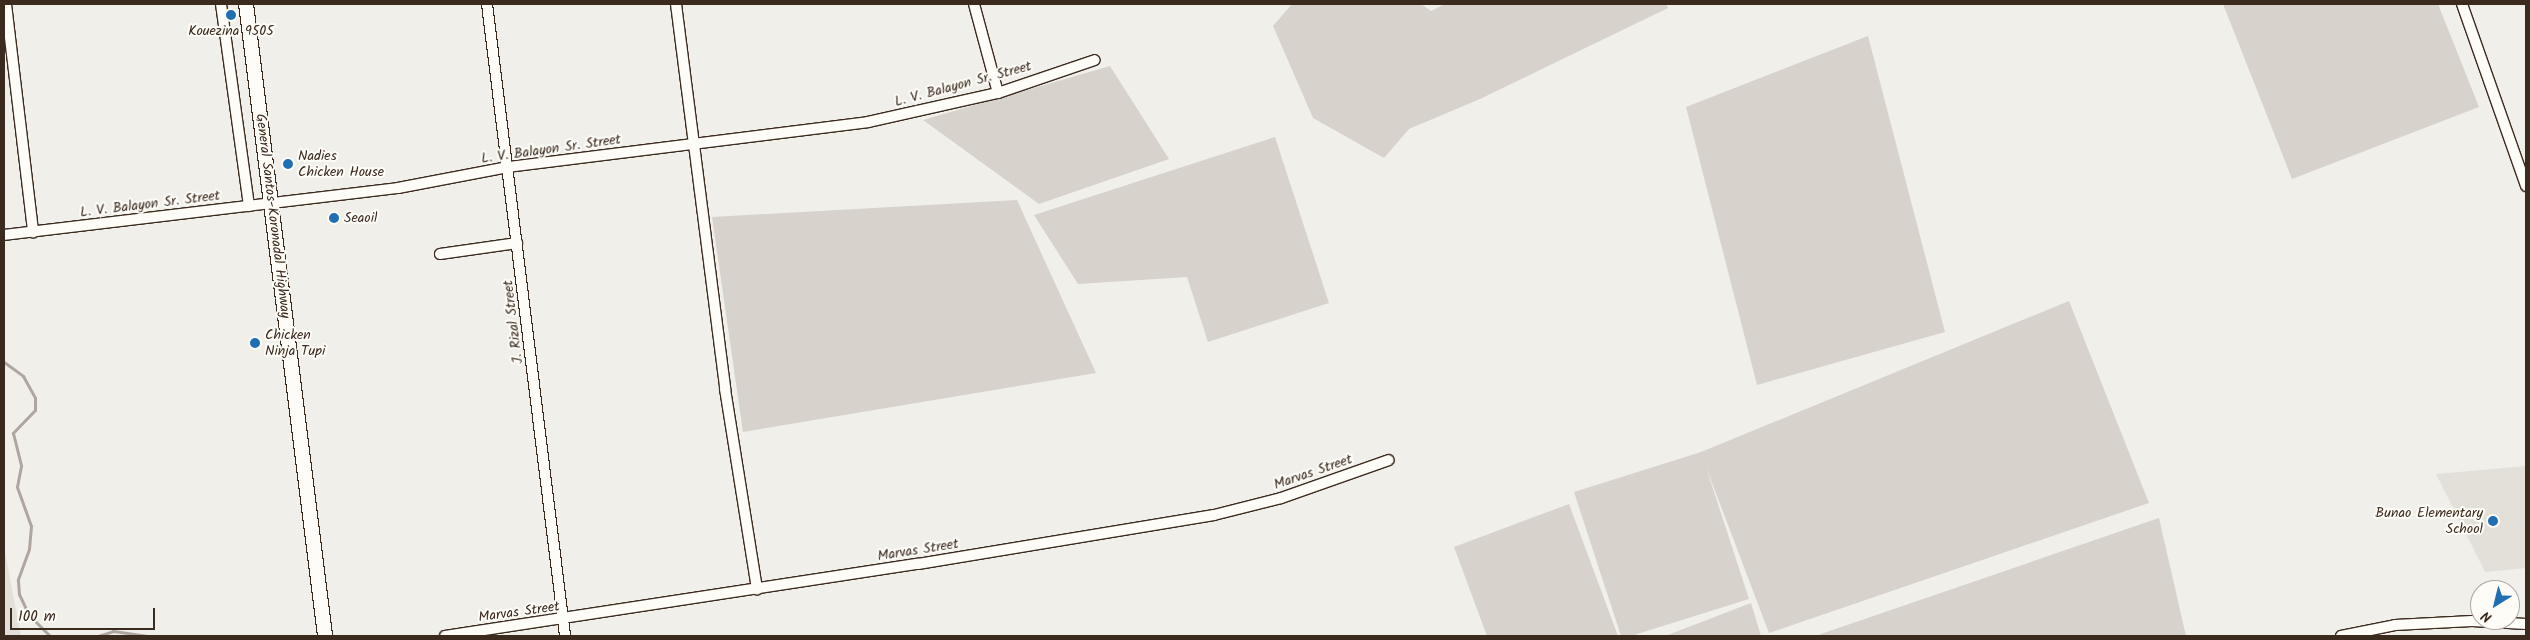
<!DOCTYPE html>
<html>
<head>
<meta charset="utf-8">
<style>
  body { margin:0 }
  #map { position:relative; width:2530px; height:640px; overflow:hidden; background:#f1efea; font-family:Kalam,sans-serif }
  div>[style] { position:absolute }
  .built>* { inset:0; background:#e3e0da }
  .green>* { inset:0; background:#d7d2cc }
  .stream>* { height:3px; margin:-1.5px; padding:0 1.5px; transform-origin:1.5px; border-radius:1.5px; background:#aea69f }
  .roads { filter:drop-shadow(1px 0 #3b2a1e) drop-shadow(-1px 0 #3b2a1e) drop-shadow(0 1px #3b2a1e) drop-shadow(0 -1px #3b2a1e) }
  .minor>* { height:10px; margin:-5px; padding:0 5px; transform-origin:5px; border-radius:5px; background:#fdfcf7 }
  .highway>* { height:14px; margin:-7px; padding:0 7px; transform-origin:7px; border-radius:7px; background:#fdfcf7 }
  .dots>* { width:14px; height:14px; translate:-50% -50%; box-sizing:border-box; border:2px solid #fdfcf7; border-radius:50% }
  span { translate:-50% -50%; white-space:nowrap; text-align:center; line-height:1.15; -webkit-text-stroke:4px #fdfcf7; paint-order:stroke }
  .poi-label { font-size:14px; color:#3b2a1e }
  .left { translate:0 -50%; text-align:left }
  .right { translate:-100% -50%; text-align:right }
  .street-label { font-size:14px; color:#3b2a1e }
  .frame { position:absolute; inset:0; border:5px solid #3b2a1e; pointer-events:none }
  .north { position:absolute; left:2470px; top:580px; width:50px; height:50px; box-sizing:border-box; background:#fdfcf7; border:1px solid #afa8a0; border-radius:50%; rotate:216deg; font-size:14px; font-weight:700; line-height:20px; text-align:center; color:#3b2a1e }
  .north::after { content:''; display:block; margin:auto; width:18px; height:22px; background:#1f6fb2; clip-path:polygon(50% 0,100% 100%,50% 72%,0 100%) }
  .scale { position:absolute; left:10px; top:608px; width:145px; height:22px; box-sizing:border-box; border:2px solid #3b2a1e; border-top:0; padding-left:6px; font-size:15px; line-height:18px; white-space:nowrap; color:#3b2a1e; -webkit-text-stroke:4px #fdfcf7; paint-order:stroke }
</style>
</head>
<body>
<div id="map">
  <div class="built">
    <i style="clip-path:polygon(2526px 466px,2526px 568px,2485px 572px,2436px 474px)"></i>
    <i style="clip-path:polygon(4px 547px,21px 636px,4px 636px)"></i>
  </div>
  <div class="green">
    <i style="clip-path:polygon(1292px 4px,1421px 4px,1431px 11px,1445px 4px,1666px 4px,1668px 8px,1480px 99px,1409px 129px,1384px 158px,1313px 118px,1273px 26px)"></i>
    <i style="clip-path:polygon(2223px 4px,2438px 4px,2479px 107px,2292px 179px)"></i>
    <i style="clip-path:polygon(1868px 36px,1945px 332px,1757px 385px,1686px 107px)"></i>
    <i style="clip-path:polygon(1110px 66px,1169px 159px,1039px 204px,923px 120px)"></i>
    <i style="clip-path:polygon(1275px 137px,1329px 303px,1208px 342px,1187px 277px,1078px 284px,1034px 215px)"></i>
    <i style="clip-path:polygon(1017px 200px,1096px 373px,743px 432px,712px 217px)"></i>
    <i style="clip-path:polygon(2069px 301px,2149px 503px,1769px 633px,1706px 467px,1749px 599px,1631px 636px,1621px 636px,1574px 492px,1701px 452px)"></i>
    <i style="clip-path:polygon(1569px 504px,1618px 636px,1487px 636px,1454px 547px)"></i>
    <i style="clip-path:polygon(2159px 518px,2186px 636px,1815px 636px)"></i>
    <i style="clip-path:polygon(1751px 603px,1761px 636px,1665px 636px)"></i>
  </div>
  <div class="stream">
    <i style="left:4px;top:362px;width:24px;rotate:36deg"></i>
    <i style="left:23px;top:376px;width:25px;rotate:61deg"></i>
    <i style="left:35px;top:398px;width:12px;rotate:90deg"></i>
    <i style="left:35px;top:410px;width:32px;rotate:134deg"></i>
    <i style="left:13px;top:433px;width:34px;rotate:76deg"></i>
    <i style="left:21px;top:466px;width:21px;rotate:101deg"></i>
    <i style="left:17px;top:487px;width:41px;rotate:70.3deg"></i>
    <i style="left:31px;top:526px;width:23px;rotate:95deg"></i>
    <i style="left:29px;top:549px;width:33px;rotate:110deg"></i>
    <i style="left:18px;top:580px;width:14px;rotate:86deg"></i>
    <i style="left:19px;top:594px;width:23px;rotate:65deg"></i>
    <i style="left:29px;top:615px;width:30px;rotate:45deg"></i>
    <i style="left:98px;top:636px;width:16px;rotate:-18deg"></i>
    <i style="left:113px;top:631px;width:35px;rotate:8deg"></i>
  </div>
  <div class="roads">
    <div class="minor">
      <i style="left:6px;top:4px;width:230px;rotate:83.2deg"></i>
      <i style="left:221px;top:4px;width:204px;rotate:82.1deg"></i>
      <i style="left:487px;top:4px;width:637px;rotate:82.96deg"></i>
      <i style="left:676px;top:4px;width:388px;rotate:82.7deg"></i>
      <i style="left:725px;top:389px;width:203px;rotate:80.9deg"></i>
      <i style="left:974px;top:4px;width:92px;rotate:74.9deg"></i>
      <i style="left:2462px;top:4px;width:193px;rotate:70.6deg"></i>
      <i style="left:4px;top:235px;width:397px;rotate:-6.8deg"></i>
      <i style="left:398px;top:188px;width:112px;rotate:-10.8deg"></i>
      <i style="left:508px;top:167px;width:363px;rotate:-7.1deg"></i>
      <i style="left:868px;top:122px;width:133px;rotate:-12.6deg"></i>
      <i style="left:998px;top:93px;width:102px;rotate:-18.8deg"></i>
      <i style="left:440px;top:254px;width:78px;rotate:-8.1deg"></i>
      <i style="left:445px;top:636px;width:478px;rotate:-8.7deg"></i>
      <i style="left:918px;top:564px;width:300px;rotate:-9.4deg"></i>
      <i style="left:1214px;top:515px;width:69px;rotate:-14.2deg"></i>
      <i style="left:1281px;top:498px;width:114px;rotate:-19.4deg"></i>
      <i style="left:2341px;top:636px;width:55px;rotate:-11.5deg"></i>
      <i style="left:2395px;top:625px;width:77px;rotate:-3deg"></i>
      <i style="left:2472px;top:621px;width:54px;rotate:3.2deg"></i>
    </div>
    <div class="highway">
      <i style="left:246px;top:4px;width:637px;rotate:82.87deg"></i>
    </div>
  </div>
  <div class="dots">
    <i style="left:231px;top:15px;background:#1f6fb2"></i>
    <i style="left:288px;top:164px;background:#1f6fb2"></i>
    <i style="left:334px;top:218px;background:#1f6fb2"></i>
    <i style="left:255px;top:343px;background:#1f6fb2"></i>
    <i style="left:2493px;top:521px;background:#1f6fb2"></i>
  </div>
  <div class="poi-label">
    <span style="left:231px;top:31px">Kouezina 9505</span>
    <span class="left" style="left:298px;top:164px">Nadies<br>Chicken House</span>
    <span class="left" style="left:344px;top:218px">Seaoil</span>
    <span class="left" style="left:265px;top:343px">Chicken<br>Ninja Tupi</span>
    <span class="right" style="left:2483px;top:521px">Bunao Elementary<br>School</span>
  </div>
  <div class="street-label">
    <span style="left:963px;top:84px;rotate:-15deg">L. V. Balayon Sr. Street</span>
    <span style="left:551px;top:149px;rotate:-8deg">L. V. Balayon Sr. Street</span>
    <span style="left:150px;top:204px;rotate:-7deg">L. V. Balayon Sr. Street</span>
    <span style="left:273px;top:216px;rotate:83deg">General Santos-Koronadal Highway</span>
    <span style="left:513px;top:322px;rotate:-97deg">J. Rizal Street</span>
    <span style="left:1313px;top:472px;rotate:-19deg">Marvas Street</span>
    <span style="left:918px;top:550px;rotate:-9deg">Marvas Street</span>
    <span style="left:519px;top:612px;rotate:-8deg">Marvas Street</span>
  </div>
  <div class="frame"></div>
  <div class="north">N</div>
  <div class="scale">100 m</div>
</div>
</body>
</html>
